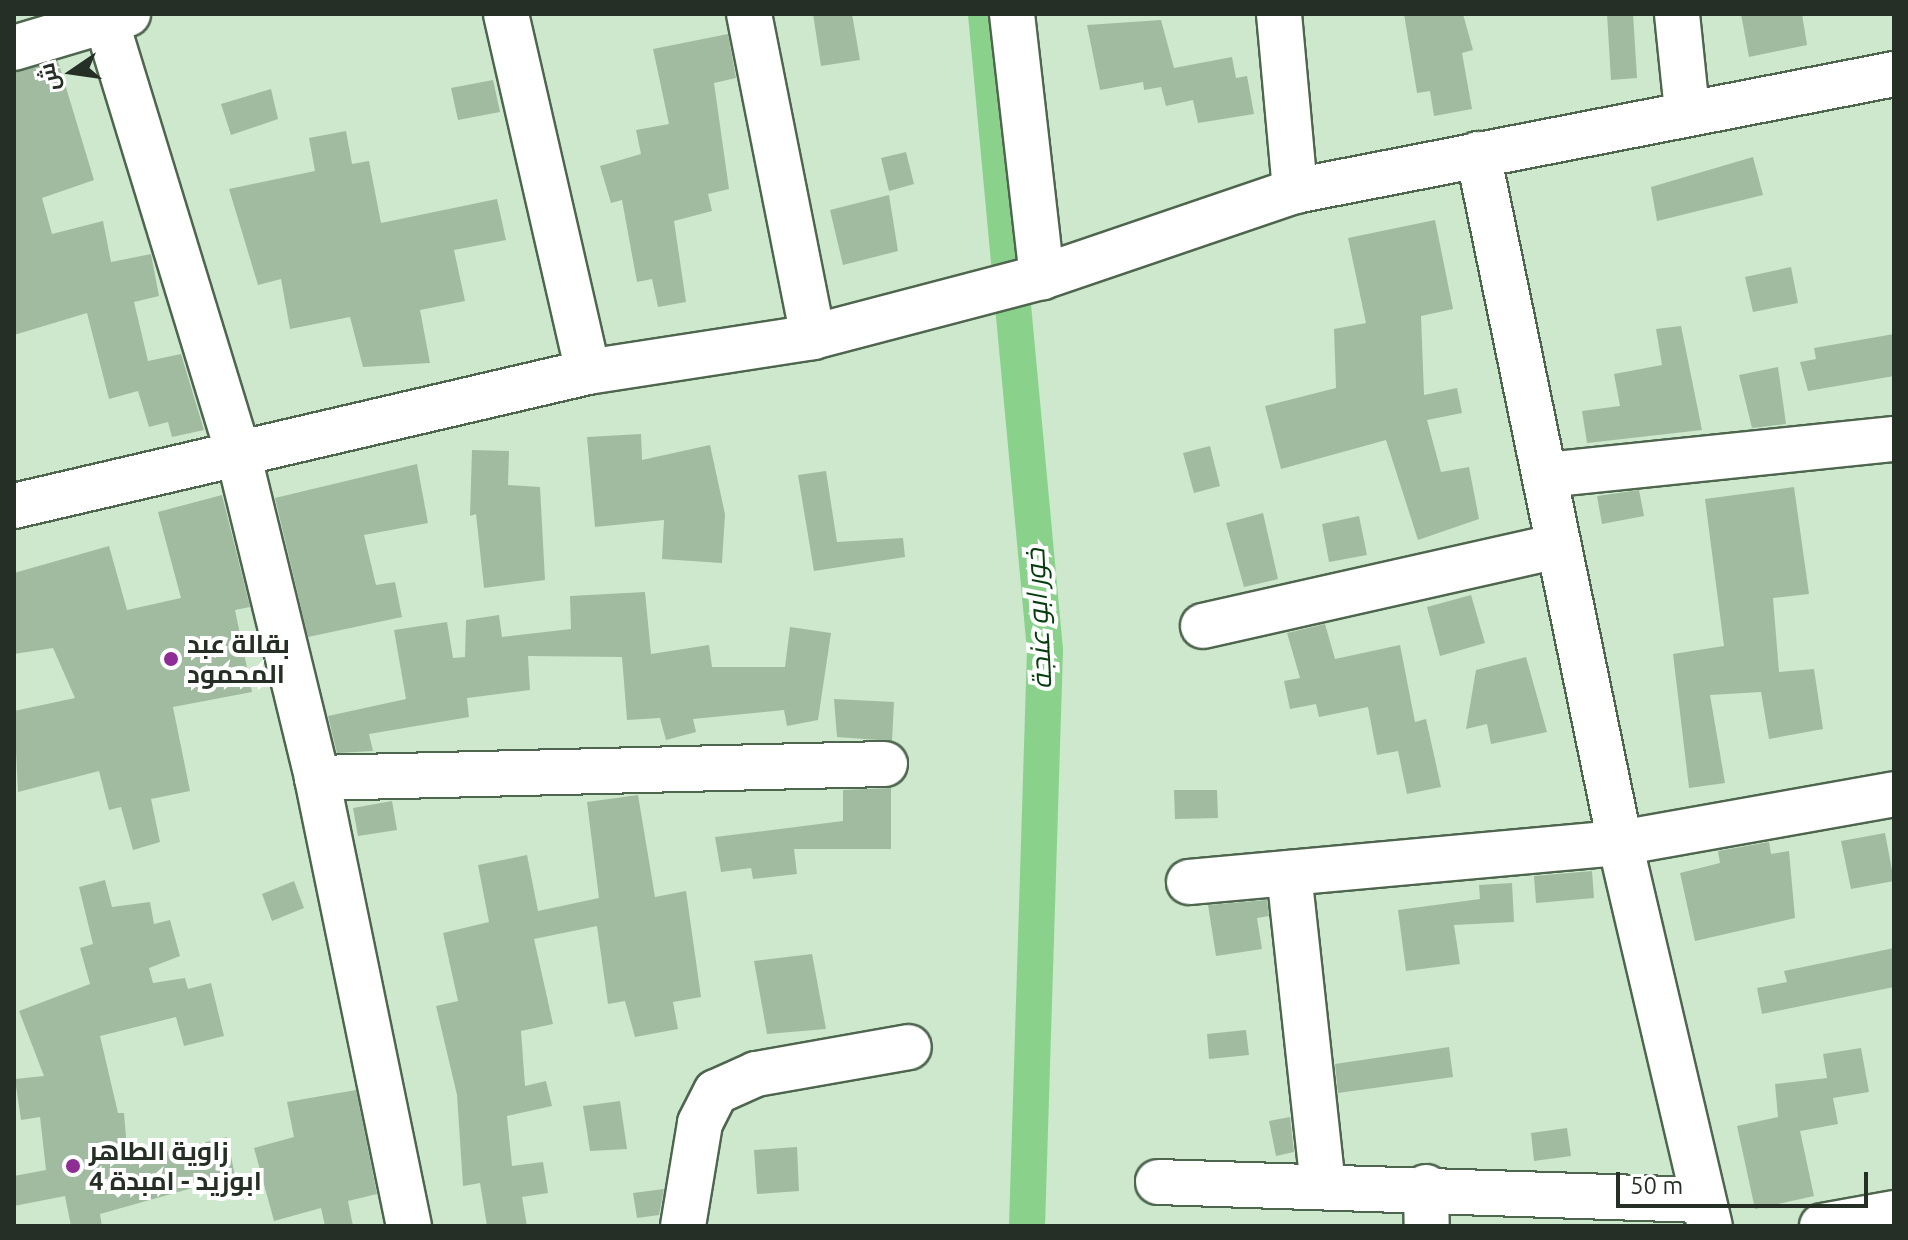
<!DOCTYPE html>
<html>
<head>
<meta charset="utf-8">
<style>
  body { margin:0 }
  #map { position:relative; width:1908px; height:1240px; overflow:hidden; background:#cde8cd; font-family:Ubuntu,Cairo,sans-serif }
  div>[style] { position:absolute }
  .canal>* { height:36px; margin:-18px; padding:0 18px; transform-origin:18px; border-radius:18px; background:#8ad28c }
  .building>* { inset:0; background:#a1bba1 }
  .roads { filter:drop-shadow(2px 0 #4e654e) drop-shadow(-2px 0 #4e654e) drop-shadow(0 2px #4e654e) drop-shadow(0 -2px #4e654e) }
  .minor>* { height:44px; margin:-22px; padding:0 22px; transform-origin:22px; border-radius:22px; background:#fff }
  .dots>* { width:22px; height:22px; translate:-50% -50%; box-sizing:border-box; border:4px solid #fff; border-radius:50% }
  span { translate:-50% -50%; white-space:nowrap; text-align:center; line-height:1.15; -webkit-text-stroke:8px #fff; paint-order:stroke }
  .poi-label { font-size:26px; color:#252f25; font-weight:700 }
  .left { translate:0 -50%; text-align:left }
  .water-label { font-size:28px; color:#073c0f; font-style:italic }
  .frame { position:absolute; inset:0; border:16px solid #252f25; pointer-events:none }
  .north { position:absolute; left:32px; top:32px; width:80px; height:80px; -webkit-text-stroke:6px #fff; paint-order:stroke; rotate:257deg; font-size:22px; font-weight:700; line-height:32px; text-align:center; color:#252f25 }
  .north::after { content:''; display:block; margin:auto; width:28px; height:36px; background:#252f25; clip-path:polygon(50% 0,100% 100%,50% 72%,0 100%) }
  .scale { position:absolute; left:1616px; top:1172px; width:252px; height:36px; box-sizing:border-box; border:4px solid #252f25; border-top:0; padding-left:10px; font-size:24px; line-height:28px; white-space:nowrap; color:#252f25; -webkit-text-stroke:6px #fff; paint-order:stroke }
</style>
</head>
<body>
<div id="map">
  <div class="canal">
    <i style="left:986px;top:14px;width:639px;rotate:84.7deg"></i>
    <i style="left:1045px;top:650px;width:576px;rotate:91.79deg"></i>
  </div>
  <div class="building">
    <i style="clip-path:polygon(813px 14px,852px 14px,860px 60px,821px 66px)"></i>
    <i style="clip-path:polygon(1404px 14px,1463px 14px,1473px 50px,1462px 53px,1472px 109px,1434px 116px,1430px 91px,1417px 93px)"></i>
    <i style="clip-path:polygon(1607px 14px,1633px 14px,1637px 78px,1611px 80px)"></i>
    <i style="clip-path:polygon(1741px 14px,1802px 14px,1807px 45px,1749px 57px)"></i>
    <i style="clip-path:polygon(1161px 20px,1174px 68px,1232px 57px,1236px 78px,1247px 76px,1254px 114px,1198px 123px,1193px 100px,1166px 106px,1161px 87px,1144px 90px,1143px 82px,1100px 90px,1087px 25px)"></i>
    <i style="clip-path:polygon(728px 34px,736px 78px,714px 83px,729px 189px,708px 194px,712px 211px,674px 221px,686px 302px,658px 307px,652px 279px,637px 282px,622px 200px,611px 203px,600px 166px,641px 154px,636px 130px,669px 124px,653px 49px)"></i>
    <i style="clip-path:polygon(58px 61px,94px 180px,42px 198px,52px 234px,103px 221px,111px 262px,151px 254px,159px 296px,134px 302px,148px 361px,181px 354px,204px 430px,172px 437px,168px 422px,149px 427px,138px 391px,109px 399px,87px 313px,14px 335px,14px 72px)"></i>
    <i style="clip-path:polygon(493px 80px,500px 112px,458px 120px,451px 88px)"></i>
    <i style="clip-path:polygon(271px 89px,278px 119px,231px 135px,221px 104px)"></i>
    <i style="clip-path:polygon(346px 131px,352px 164px,369px 161px,381px 223px,497px 199px,506px 240px,454px 250px,465px 301px,420px 310px,430px 363px,363px 367px,350px 317px,290px 329px,281px 279px,258px 285px,229px 189px,315px 171px,309px 138px)"></i>
    <i style="clip-path:polygon(906px 152px,914px 184px,889px 191px,881px 158px)"></i>
    <i style="clip-path:polygon(1753px 157px,1763px 195px,1657px 221px,1651px 187px)"></i>
    <i style="clip-path:polygon(889px 195px,898px 251px,843px 265px,830px 210px)"></i>
    <i style="clip-path:polygon(1435px 220px,1453px 309px,1421px 316px,1424px 395px,1457px 388px,1462px 413px,1427px 420px,1441px 472px,1469px 467px,1479px 519px,1418px 540px,1386px 440px,1281px 469px,1265px 406px,1336px 388px,1334px 329px,1366px 323px,1348px 238px)"></i>
    <i style="clip-path:polygon(1791px 267px,1798px 303px,1753px 312px,1745px 277px)"></i>
    <i style="clip-path:polygon(1681px 326px,1702px 430px,1587px 443px,1582px 411px,1620px 406px,1614px 374px,1662px 365px,1656px 329px)"></i>
    <i style="clip-path:polygon(1894px 334px,1894px 376px,1808px 391px,1800px 362px,1816px 359px,1814px 348px)"></i>
    <i style="clip-path:polygon(1778px 367px,1786px 424px,1752px 428px,1739px 375px)"></i>
    <i style="clip-path:polygon(641px 434px,642px 460px,710px 445px,725px 514px,722px 563px,662px 559px,664px 520px,595px 527px,587px 437px)"></i>
    <i style="clip-path:polygon(1210px 446px,1220px 486px,1194px 493px,1183px 453px)"></i>
    <i style="clip-path:polygon(472px 450px,509px 451px,508px 485px,540px 487px,545px 580px,484px 588px,476px 514px,470px 516px)"></i>
    <i style="clip-path:polygon(417px 464px,428px 523px,364px 535px,376px 585px,395px 582px,402px 617px,308px 637px,275px 498px)"></i>
    <i style="clip-path:polygon(826px 471px,837px 542px,903px 538px,905px 557px,814px 571px,798px 475px)"></i>
    <i style="clip-path:polygon(1794px 487px,1809px 594px,1773px 598px,1779px 672px,1814px 669px,1823px 729px,1769px 739px,1761px 692px,1710px 695px,1725px 783px,1689px 788px,1673px 654px,1724px 646px,1705px 499px)"></i>
    <i style="clip-path:polygon(1639px 490px,1644px 516px,1602px 524px,1597px 496px)"></i>
    <i style="clip-path:polygon(222px 495px,250px 607px,235px 610px,252px 692px,173px 707px,190px 791px,151px 799px,160px 842px,133px 850px,121px 807px,109px 810px,99px 771px,18px 792px,14px 711px,75px 698px,53px 648px,14px 654px,14px 573px,109px 546px,127px 610px,181px 598px,158px 512px)"></i>
    <i style="clip-path:polygon(1263px 513px,1278px 579px,1244px 587px,1226px 523px)"></i>
    <i style="clip-path:polygon(1359px 516px,1367px 555px,1329px 562px,1322px 524px)"></i>
    <i style="clip-path:polygon(645px 592px,651px 654px,709px 645px,712px 667px,785px 667px,790px 627px,831px 633px,818px 720px,787px 726px,784px 710px,693px 719px,696px 732px,666px 740px,660px 718px,627px 720px,622px 657px,528px 656px,530px 690px,467px 698px,469px 717px,369px 734px,373px 751px,337px 753px,328px 716px,406px 699px,394px 630px,447px 622px,453px 658px,465px 657px,466px 620px,499px 615px,502px 637px,571px 629px,570px 596px)"></i>
    <i style="clip-path:polygon(1471px 595px,1485px 643px,1440px 656px,1427px 607px)"></i>
    <i style="clip-path:polygon(1325px 624px,1335px 659px,1400px 645px,1415px 722px,1426px 719px,1441px 787px,1407px 794px,1398px 751px,1377px 755px,1368px 707px,1319px 717px,1316px 704px,1290px 709px,1284px 681px,1300px 678px,1287px 633px)"></i>
    <i style="clip-path:polygon(1526px 657px,1547px 732px,1491px 744px,1487px 724px,1466px 729px,1476px 670px)"></i>
    <i style="clip-path:polygon(834px 699px,894px 702px,892px 741px,837px 737px)"></i>
    <i style="clip-path:polygon(891px 788px,891px 849px,794px 849px,797px 874px,753px 879px,751px 868px,721px 872px,715px 837px,843px 821px,843px 790px)"></i>
    <i style="clip-path:polygon(1174px 790px,1217px 790px,1218px 818px,1175px 819px)"></i>
    <i style="clip-path:polygon(638px 795px,655px 897px,686px 891px,701px 997px,673px 1002px,678px 1029px,635px 1037px,625px 1001px,608px 1004px,597px 926px,534px 939px,553px 1024px,521px 1031px,525px 1086px,546px 1081px,552px 1106px,507px 1116px,512px 1166px,543px 1162px,548px 1193px,522px 1197px,527px 1226px,487px 1226px,480px 1183px,463px 1186px,457px 1095px,436px 1006px,458px 1001px,443px 933px,489px 922px,478px 865px,527px 855px,538px 911px,599px 898px,587px 802px)"></i>
    <i style="clip-path:polygon(392px 801px,397px 830px,358px 836px,353px 808px)"></i>
    <i style="clip-path:polygon(1885px 833px,1894px 881px,1851px 889px,1841px 841px)"></i>
    <i style="clip-path:polygon(1769px 842px,1771px 854px,1789px 851px,1795px 918px,1695px 941px,1680px 873px,1720px 863px,1718px 851px)"></i>
    <i style="clip-path:polygon(1592px 871px,1594px 898px,1536px 903px,1534px 876px)"></i>
    <i style="clip-path:polygon(105px 880px,112px 907px,150px 902px,154px 924px,170px 920px,180px 956px,149px 968px,153px 983px,185px 978px,188px 989px,211px 983px,224px 1036px,184px 1046px,176px 1017px,100px 1036px,118px 1113px,124px 1113px,128px 1161px,227px 1137px,235px 1176px,100px 1214px,102px 1226px,71px 1226px,65px 1196px,14px 1206px,14px 1176px,46px 1170px,40px 1117px,21px 1120px,15px 1079px,44px 1076px,19px 1011px,90px 984px,80px 948px,93px 944px,79px 887px)"></i>
    <i style="clip-path:polygon(294px 881px,304px 908px,272px 921px,262px 894px)"></i>
    <i style="clip-path:polygon(1512px 883px,1514px 922px,1454px 925px,1460px 964px,1406px 971px,1398px 910px,1480px 899px,1479px 885px)"></i>
    <i style="clip-path:polygon(1267px 900px,1269px 916px,1257px 918px,1262px 949px,1216px 956px,1208px 905px)"></i>
    <i style="clip-path:polygon(1894px 948px,1894px 987px,1762px 1014px,1757px 988px,1787px 982px,1784px 971px)"></i>
    <i style="clip-path:polygon(812px 954px,826px 1029px,767px 1034px,754px 961px)"></i>
    <i style="clip-path:polygon(1246px 1030px,1249px 1055px,1209px 1059px,1207px 1034px)"></i>
    <i style="clip-path:polygon(1449px 1047px,1453px 1077px,1338px 1093px,1335px 1064px)"></i>
    <i style="clip-path:polygon(1861px 1048px,1869px 1092px,1833px 1098px,1838px 1124px,1800px 1131px,1814px 1196px,1755px 1209px,1737px 1126px,1778px 1117px,1775px 1084px,1827px 1078px,1823px 1054px)"></i>
    <i style="clip-path:polygon(356px 1090px,377px 1194px,348px 1201px,353px 1226px,325px 1226px,321px 1208px,274px 1221px,254px 1148px,294px 1137px,287px 1102px)"></i>
    <i style="clip-path:polygon(620px 1101px,627px 1149px,590px 1151px,583px 1106px)"></i>
    <i style="clip-path:polygon(1290px 1117px,1294px 1152px,1276px 1156px,1269px 1121px)"></i>
    <i style="clip-path:polygon(1567px 1128px,1571px 1156px,1534px 1161px,1531px 1133px)"></i>
    <i style="clip-path:polygon(797px 1147px,799px 1191px,757px 1194px,754px 1150px)"></i>
    <i style="clip-path:polygon(664px 1189px,659px 1215px,637px 1218px,633px 1193px)"></i>
  </div>
  <div class="roads">
    <div class="minor">
      <i style="left:104px;top:14px;width:459px;rotate:73deg"></i>
      <i style="left:238px;top:453px;width:334px;rotate:76.3deg"></i>
      <i style="left:317px;top:778px;width:457px;rotate:78.4deg"></i>
      <i style="left:506px;top:14px;width:367px;rotate:77.1deg"></i>
      <i style="left:1012px;top:14px;width:265px;rotate:83.5deg"></i>
      <i style="left:1279px;top:14px;width:178px;rotate:84.8deg"></i>
      <i style="left:1677px;top:14px;width:98px;rotate:84.1deg"></i>
      <i style="left:14px;top:48px;width:119px;rotate:-16.6deg"></i>
      <i style="left:1478px;top:154px;width:703px;rotate:78.35deg"></i>
      <i style="left:1620px;top:843px;width:393px;rotate:76.8deg"></i>
      <i style="left:813px;top:337px;width:237px;rotate:-14.7deg"></i>
      <i style="left:1042px;top:277px;width:267px;rotate:-18.8deg"></i>
      <i style="left:1295px;top:191px;width:610px;rotate:-11.05deg"></i>
      <i style="left:1545px;top:475px;width:351px;rotate:-5.9deg"></i>
      <i style="left:14px;top:506px;width:589px;rotate:-13.14deg"></i>
      <i style="left:588px;top:372px;width:228px;rotate:-8.8deg"></i>
      <i style="left:813px;top:337px;width:329px;rotate:-101.2deg"></i>
      <i style="left:1203px;top:626px;width:364px;rotate:-12.7deg"></i>
      <i style="left:317px;top:778px;width:568px;rotate:-1.41deg"></i>
      <i style="left:1289px;top:873px;width:314px;rotate:83.8deg"></i>
      <i style="left:1189px;top:882px;width:433px;rotate:-5.2deg"></i>
      <i style="left:1620px;top:843px;width:278px;rotate:-10.1deg"></i>
      <i style="left:1158px;top:1182px;width:544px;rotate:1.9deg"></i>
      <i style="left:1426px;top:1187px;width:39px;rotate:89deg"></i>
      <i style="left:683px;top:1226px;width:104px;rotate:-80.6deg"></i>
      <i style="left:700px;top:1123px;width:35px;rotate:-63deg"></i>
      <i style="left:716px;top:1092px;width:44px;rotate:-24.2deg"></i>
      <i style="left:756px;top:1074px;width:155px;rotate:-10deg"></i>
      <i style="left:1822px;top:1226px;width:73px;rotate:-10.2deg"></i>
    </div>
  </div>
  <div class="dots">
    <i style="left:171px;top:659px;background:#8e2d95"></i>
    <i style="left:73px;top:1166px;background:#8e2d95"></i>
  </div>
  <div class="poi-label">
    <span class="left" style="left:187px;top:659px">بقالة عبد<br>المحمود</span>
    <span class="left" style="left:89px;top:1166px">زاوية الطاهر<br>ابوزيد - امبدة 4</span>
  </div>
  <div class="water-label">
    <span style="left:1038px;top:619px;rotate:-93deg">خور ابو عنجة</span>
  </div>
  <div class="frame"></div>
  <div class="north">ش</div>
  <div class="scale">50 m</div>
</div>
</body>
</html>
